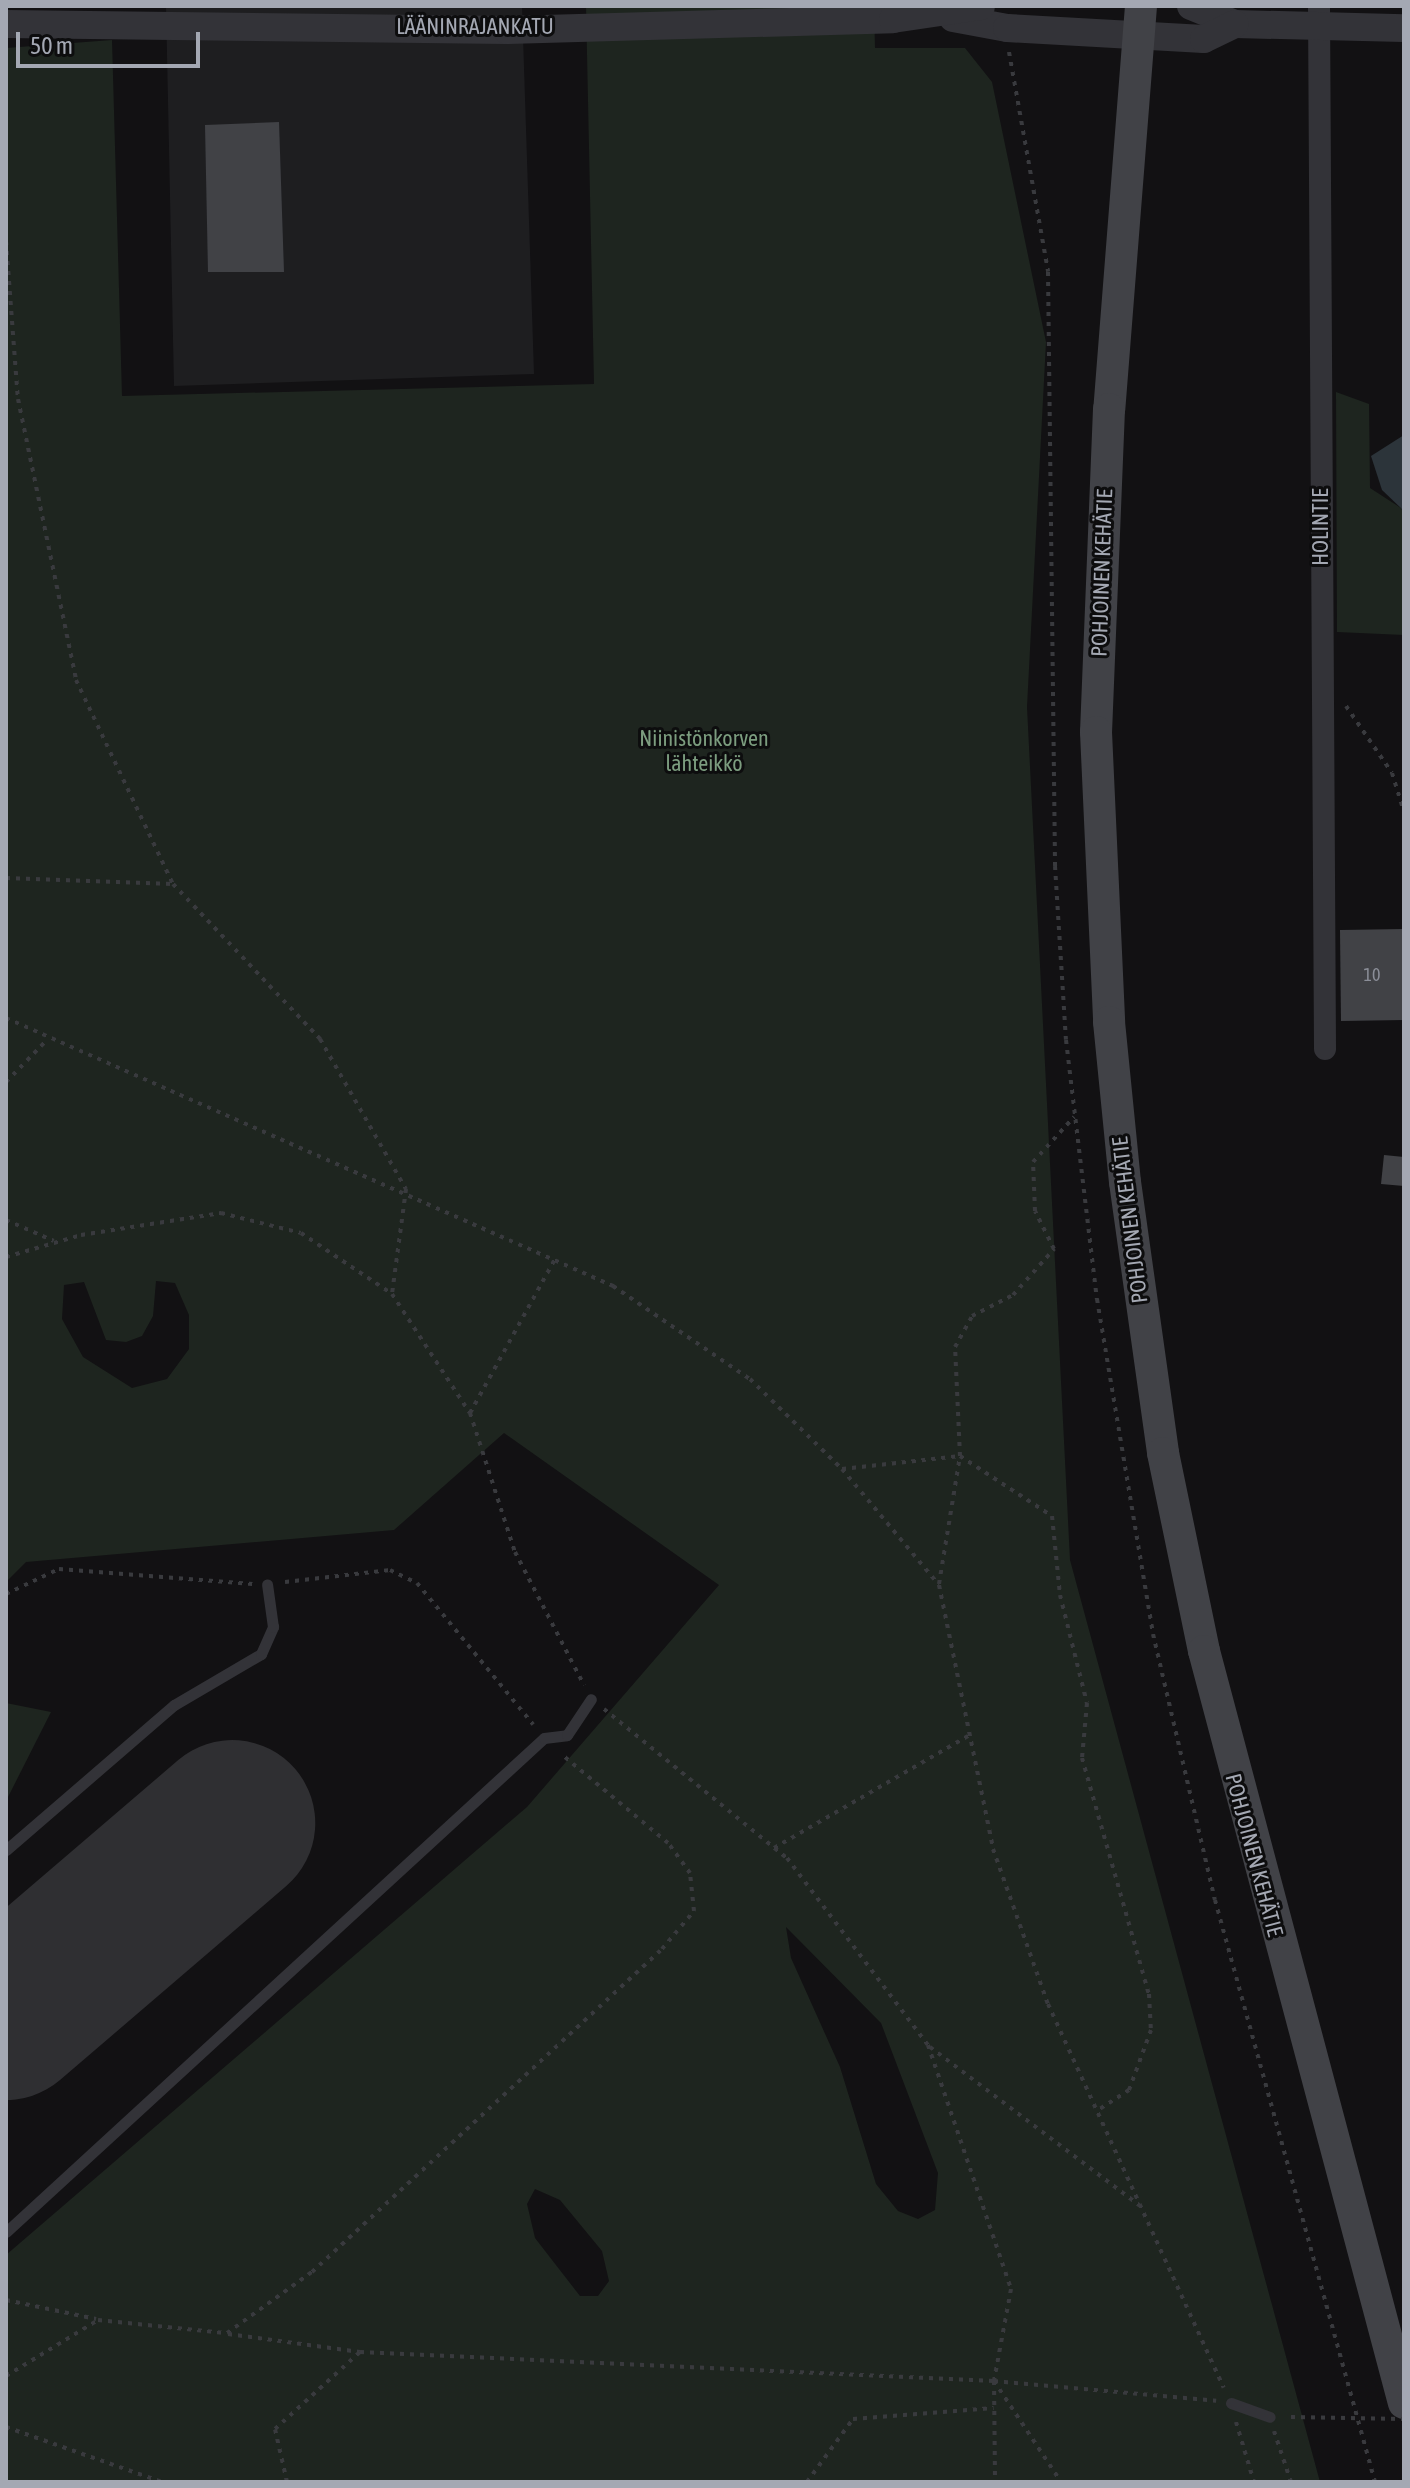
<!DOCTYPE html>
<html>
<head>
<meta charset="utf-8">
<style>
  body { margin:0 }
  #map { position:relative; width:1410px; height:2488px; overflow:hidden; background:#121113; font-family:"Asap Condensed",sans-serif }
  div>[style] { position:absolute }
  .built>* { inset:0; background:#1e1e20 }
  .green>* { inset:0; background:#1e251f }
  .water>* { inset:0; background:#2c343a }
  .runway>* { height:166px; margin:-83px; padding:0 83px; transform-origin:83px; border-radius:83px; background:#2f2f32 }
  .building>* { inset:0; background:#414246 }
  .path>* { height:4px; margin-top:-2px; transform-origin:0; background:repeating-linear-gradient(90deg,#393a3e 0 4px,transparent 0 10px) }
  .service>* { height:11px; margin:-5.5px; padding:0 5.5px; transform-origin:5.5px; border-radius:5.5px; background:#333338 }
  .minor>* { height:22px; margin:-11px; padding:0 11px; transform-origin:11px; border-radius:11px; background:#333338 }
  .tertiary>* { height:28px; margin:-14px; padding:0 14px; transform-origin:14px; border-radius:14px; background:#333338 }
  .secondary>* { height:32px; margin:-16px; padding:0 16px; transform-origin:16px; border-radius:16px; background:#414247 }
  .path-bridge>* { height:4px; margin-top:-2px; transform-origin:0; background:repeating-linear-gradient(90deg,#393a3e 0 4px,transparent 0 10px) }
  span { translate:-50% -50%; white-space:nowrap; text-align:center; line-height:1.15; -webkit-text-stroke:6px #0d0d0e; paint-order:stroke }
  .number-label { font-size:18px; color:#8b8e98 }
  .number-label span { -webkit-text-stroke-width:0 }
  .street-label { font-size:22px; color:#a4a8b3 }
  .park-label { font-size:22px; color:#7c9d7f }
  .frame { position:absolute; inset:0; border:8px solid #a4a8b3; pointer-events:none }
  .scale { position:absolute; left:16px; top:32px; width:184px; height:36px; box-sizing:border-box; border:4px solid #a4a8b3; border-top:0; padding-left:10px; font-size:24px; line-height:28px; white-space:nowrap; color:#a4a8b3; -webkit-text-stroke:6px #0d0d0e; paint-order:stroke }
</style>
</head>
<body>
<div id="map">
  <div class="built">
    <i style="clip-path:polygon(166px 6px,522px 6px,534px 374px,174px 386px)"></i>
  </div>
  <div class="green">
    <i style="clip-path:polygon(evenodd,586px 6px,874px 6px,875px 48px,965px 48px,992px 82px,1046px 342px,1027px 707px,1070px 1560px,1320px 2482px,6px 2482px,6px 2255px,527px 1807px,719px 1585px,504px 1433px,394px 1530px,26px 1562px,6px 1582px,6px 48px,112px 40px,122px 396px,594px 384px,586px 6px,156px 1281px,175px 1283px,189px 1315px,189px 1349px,167px 1379px,132px 1388px,83px 1357px,62px 1319px,64px 1285px,84px 1282px,106px 1340px,126px 1342px,142px 1336px,153px 1316px,156px 1281px,586px 6px,786px 1927px,881px 2023px,938px 2173px,935px 2210px,918px 2219px,898px 2211px,876px 2184px,840px 2067px,791px 1958px,786px 1927px,586px 6px,535px 2189px,560px 2200px,602px 2251px,609px 2281px,598px 2296px,580px 2296px,535px 2238px,527px 2204px,535px 2189px)"></i>
    <i style="clip-path:polygon(1336px 392px,1369px 404px,1370px 488px,1404px 510px,1404px 635px,1337px 632px)"></i>
    <i style="clip-path:polygon(6px 1703px,51px 1712px,6px 1801px)"></i>
  </div>
  <div class="water">
    <i style="clip-path:polygon(1404px 435px,1404px 511px,1382px 490px,1371px 456px)"></i>
  </div>
  <div class="runway">
    <i style="left:6px;top:2017px;width:298px;rotate:-40.6deg"></i>
  </div>
  <div class="building">
    <i style="clip-path:polygon(279px 122px,284px 272px,208px 272px,205px 125px)"></i>
    <i style="clip-path:polygon(1404px 929px,1404px 1020px,1341px 1021px,1340px 930px)"></i>
    <i style="clip-path:polygon(1384px 1155px,1404px 1157px,1404px 1186px,1381px 1184px)"></i>
  </div>
  <div class="path">
    <i style="left:1009px;top:52px;width:223px;rotate:79.9deg"></i>
    <i style="left:1048px;top:272px;width:594px;rotate:89.32deg"></i>
    <i style="left:1055px;top:866px;width:174px;rotate:86.4deg"></i>
    <i style="left:1066px;top:1040px;width:261px;rotate:83.2deg"></i>
    <i style="left:1097px;top:1299px;width:340px;rotate:80.5deg"></i>
    <i style="left:1153px;top:1634px;width:273px;rotate:76.9deg"></i>
    <i style="left:1215px;top:1900px;width:604px;rotate:74.63deg"></i>
    <i style="left:6px;top:241px;width:158px;rotate:85.7deg"></i>
    <i style="left:18px;top:399px;width:287px;rotate:78.3deg"></i>
    <i style="left:76px;top:680px;width:226px;rotate:64.6deg"></i>
    <i style="left:173px;top:884px;width:214px;rotate:46.5deg"></i>
    <i style="left:320px;top:1039px;width:173px;rotate:60.2deg"></i>
    <i style="left:406px;top:1189px;width:106px;rotate:97.6deg"></i>
    <i style="left:1346px;top:706px;width:81px;rotate:55.5deg"></i>
    <i style="left:1392px;top:773px;width:41px;rotate:72.9deg"></i>
    <i style="left:6px;top:878px;width:167px;rotate:2.1deg"></i>
    <i style="left:6px;top:1018px;width:664px;rotate:23.82deg"></i>
    <i style="left:613px;top:1286px;width:166px;rotate:34.2deg"></i>
    <i style="left:750px;top:1379px;width:129px;rotate:44.4deg"></i>
    <i style="left:842px;top:1469px;width:151px;rotate:50.1deg"></i>
    <i style="left:939px;top:1585px;width:269px;rotate:78.4deg"></i>
    <i style="left:993px;top:1849px;width:164px;rotate:70.5deg"></i>
    <i style="left:1048px;top:2004px;width:422px;rotate:65.4deg"></i>
    <i style="left:6px;top:1082px;width:57px;rotate:-45.7deg"></i>
    <i style="left:6px;top:1220px;width:52px;rotate:23.6deg"></i>
    <i style="left:6px;top:1257px;width:78px;rotate:-16.3deg"></i>
    <i style="left:81px;top:1235px;width:142px;rotate:-8.9deg"></i>
    <i style="left:221px;top:1213px;width:82px;rotate:14deg"></i>
    <i style="left:301px;top:1233px;width:110px;rotate:33.8deg"></i>
    <i style="left:392px;top:1294px;width:142px;rotate:56.8deg"></i>
    <i style="left:470px;top:1413px;width:146px;rotate:72.1deg"></i>
    <i style="left:515px;top:1552px;width:150px;rotate:62.6deg"></i>
    <i style="left:470px;top:1413px;width:176px;rotate:-61.1deg"></i>
    <i style="left:842px;top:1469px;width:119px;rotate:-6.3deg"></i>
    <i style="left:960px;top:1456px;width:110px;rotate:33.1deg"></i>
    <i style="left:1052px;top:1516px;width:79px;rotate:84.2deg"></i>
    <i style="left:1060px;top:1595px;width:111px;rotate:76deg"></i>
    <i style="left:1087px;top:1703px;width:55px;rotate:95.2deg"></i>
    <i style="left:1082px;top:1758px;width:245px;rotate:74.2deg"></i>
    <i style="left:1149px;top:1994px;width:36px;rotate:87deg"></i>
    <i style="left:1151px;top:2030px;width:64px;rotate:110.1deg"></i>
    <i style="left:1129px;top:2090px;width:38px;rotate:147deg"></i>
    <i style="left:285px;top:1582px;width:106px;rotate:-6.5deg"></i>
    <i style="left:390px;top:1570px;width:30px;rotate:26deg"></i>
    <i style="left:417px;top:1583px;width:183px;rotate:50.6deg"></i>
    <i style="left:939px;top:1584px;width:130px;rotate:-80.7deg"></i>
    <i style="left:960px;top:1456px;width:109px;rotate:-92.6deg"></i>
    <i style="left:955px;top:1347px;width:35px;rotate:-61deg"></i>
    <i style="left:972px;top:1316px;width:46px;rotate:-27.1deg"></i>
    <i style="left:1013px;top:1295px;width:62px;rotate:-48.3deg"></i>
    <i style="left:1054px;top:1249px;width:42px;rotate:-116.6deg"></i>
    <i style="left:1035px;top:1211px;width:49px;rotate:-92.3deg"></i>
    <i style="left:1033px;top:1162px;width:61px;rotate:-47.7deg"></i>
    <i style="left:6px;top:1594px;width:59px;rotate:-25.3deg"></i>
    <i style="left:59px;top:1569px;width:194px;rotate:4.4deg"></i>
    <i style="left:604px;top:1709px;width:236px;rotate:39.2deg"></i>
    <i style="left:787px;top:1858px;width:234px;rotate:53deg"></i>
    <i style="left:928px;top:2045px;width:258px;rotate:71.2deg"></i>
    <i style="left:1011px;top:2289px;width:94px;rotate:100.5deg"></i>
    <i style="left:994px;top:2381px;width:101px;rotate:89.4deg"></i>
    <i style="left:774px;top:1848px;width:226px;rotate:-30deg"></i>
    <i style="left:930px;top:2047px;width:263px;rotate:37.1deg"></i>
    <i style="left:6px;top:2300px;width:92px;rotate:11.9deg"></i>
    <i style="left:228px;top:2334px;width:133px;rotate:7.8deg"></i>
    <i style="left:360px;top:2352px;width:635px;rotate:2.62deg"></i>
    <i style="left:994px;top:2381px;width:223px;rotate:5.1deg"></i>
    <i style="left:6px;top:2376px;width:108px;rotate:-31.3deg"></i>
    <i style="left:98px;top:2320px;width:130px;rotate:5.8deg"></i>
    <i style="left:227px;top:2333px;width:105px;rotate:-35.7deg"></i>
    <i style="left:312px;top:2272px;width:476px;rotate:-42.7deg"></i>
    <i style="left:662px;top:1949px;width:50px;rotate:-49.9deg"></i>
    <i style="left:694px;top:1911px;width:38px;rotate:-96deg"></i>
    <i style="left:690px;top:1873px;width:37px;rotate:-126deg"></i>
    <i style="left:668px;top:1843px;width:139px;rotate:-140.2deg"></i>
    <i style="left:994px;top:2381px;width:121px;rotate:56.4deg"></i>
    <i style="left:1236px;top:2422px;width:63px;rotate:73.3deg"></i>
    <i style="left:6px;top:2427px;width:165px;rotate:19.4deg"></i>
    <i style="left:1274px;top:2431px;width:54px;rotate:71.6deg"></i>
    <i style="left:287px;top:2482px;width:54px;rotate:-102.8deg"></i>
    <i style="left:275px;top:2429px;width:115px;rotate:-42.2deg"></i>
    <i style="left:807px;top:2482px;width:78px;rotate:-53.9deg"></i>
    <i style="left:853px;top:2419px;width:141px;rotate:-4.5deg"></i>
  </div>
  <div class="service">
    <i style="left:6px;top:1850px;width:222px;rotate:-40.8deg"></i>
    <i style="left:174px;top:1705px;width:101px;rotate:-30.4deg"></i>
    <i style="left:261px;top:1654px;width:30px;rotate:-66deg"></i>
    <i style="left:273px;top:1627px;width:43px;rotate:-97.9deg"></i>
    <i style="left:6px;top:2232px;width:730px;rotate:-42.56deg"></i>
    <i style="left:544px;top:1738px;width:23px;rotate:-7deg"></i>
    <i style="left:567px;top:1735px;width:43px;rotate:-56.3deg"></i>
    <i style="left:1231px;top:2403px;width:41px;rotate:19.7deg"></i>
  </div>
  <div class="minor">
    <i style="left:1319px;top:6px;width:1043px;rotate:89.67deg"></i>
  </div>
  <div class="tertiary">
    <i style="left:1191px;top:6px;width:48px;rotate:22.2deg"></i>
    <i style="left:1235px;top:24px;width:169px;rotate:1.4deg"></i>
    <i style="left:953px;top:18px;width:55px;rotate:10.5deg"></i>
    <i style="left:1007px;top:28px;width:197px;rotate:3.2deg"></i>
    <i style="left:1204px;top:39px;width:34px;rotate:-26deg"></i>
    <i style="left:6px;top:24px;width:501px;rotate:0.69deg"></i>
    <i style="left:507px;top:30px;width:386px;rotate:-1.6deg"></i>
    <i style="left:893px;top:19px;width:89px;rotate:-8.4deg"></i>
  </div>
  <div class="secondary">
    <i style="left:1141px;top:6px;width:404px;rotate:94.5deg"></i>
    <i style="left:1109px;top:409px;width:323px;rotate:92.3deg"></i>
    <i style="left:1096px;top:732px;width:290px;rotate:87.4deg"></i>
    <i style="left:1109px;top:1022px;width:161px;rotate:84.3deg"></i>
    <i style="left:1125px;top:1182px;width:274px;rotate:82deg"></i>
    <i style="left:1163px;top:1453px;width:202px;rotate:78.3deg"></i>
    <i style="left:1204px;top:1651px;width:778px;rotate:75.11deg"></i>
  </div>
  <div class="path-bridge">
    <i style="left:1291px;top:2417px;width:113px;rotate:1deg"></i>
  </div>
  <div class="number-label">
    <span style="left:1372px;top:975px">10</span>
  </div>
  <div class="street-label">
    <span style="left:475px;top:27px">LÄÄNINRAJANKATU</span>
    <span style="left:1321px;top:527px;rotate:-90deg">HOLINTIE</span>
    <span style="left:1102px;top:573px;rotate:-88deg">POHJOINEN KEHÄTIE</span>
    <span style="left:1130px;top:1220px;rotate:-97deg">POHJOINEN KEHÄTIE</span>
    <span style="left:1254px;top:1855px;rotate:75deg">POHJOINEN KEHÄTIE</span>
  </div>
  <div class="park-label">
    <span style="left:704px;top:751px">Niinistönkorven<br>lähteikkö</span>
  </div>
  <div class="frame"></div>
  <div class="scale">50 m</div>
</div>
</body>
</html>
